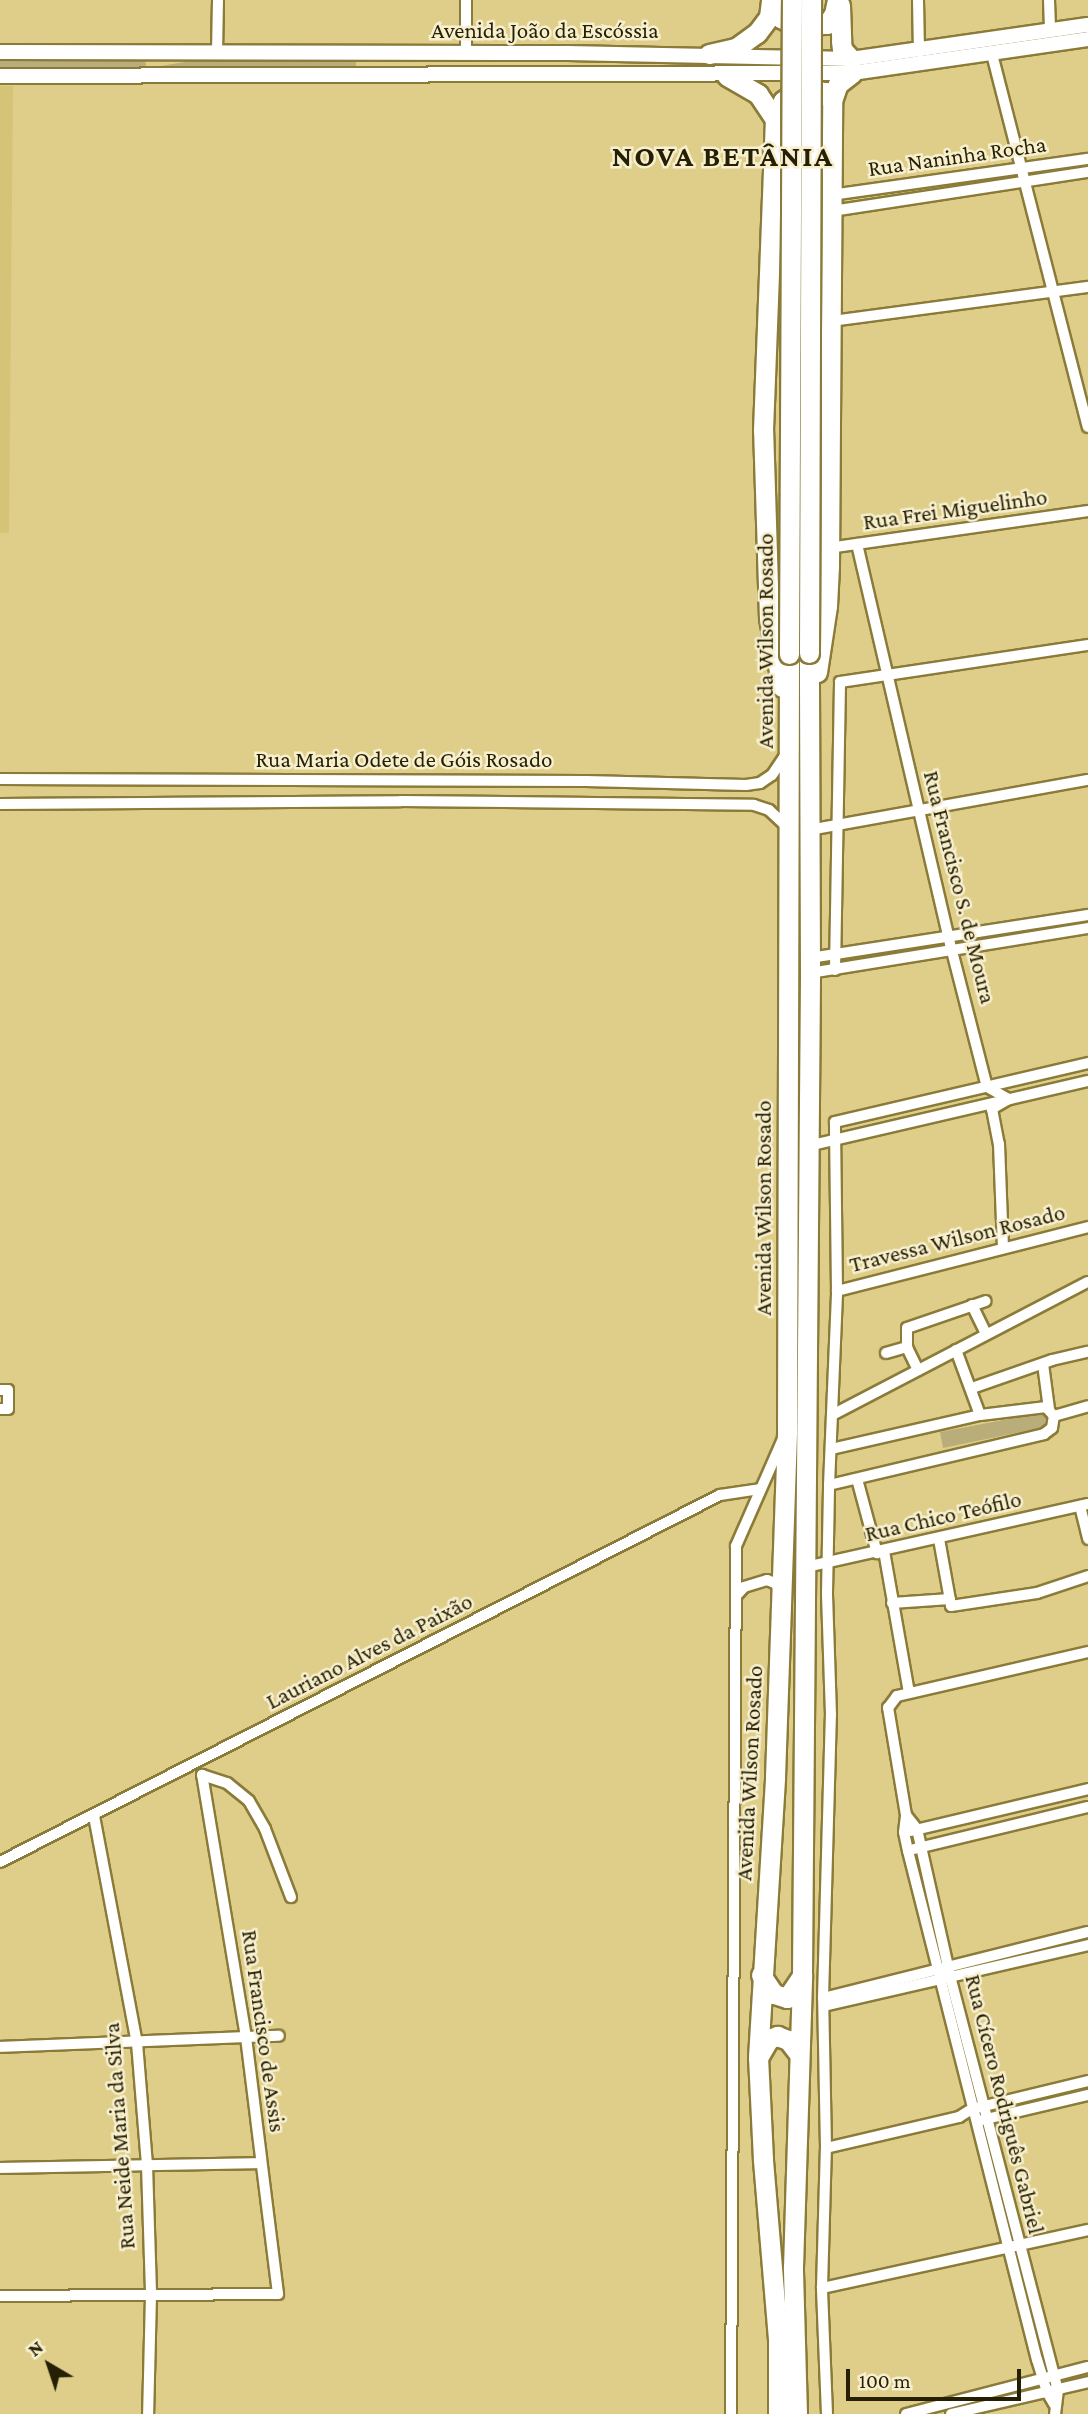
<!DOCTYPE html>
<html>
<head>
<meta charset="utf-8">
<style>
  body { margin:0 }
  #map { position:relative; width:1088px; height:2414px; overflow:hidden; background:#dece8a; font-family:"Crimson Pro",serif }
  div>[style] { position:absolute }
  .built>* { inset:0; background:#d5c377 }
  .green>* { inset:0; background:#b9ad79 }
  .roads { filter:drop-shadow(2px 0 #8b7b38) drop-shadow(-2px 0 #8b7b38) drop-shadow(0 2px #8b7b38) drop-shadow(0 -2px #8b7b38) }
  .street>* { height:10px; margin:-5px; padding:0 5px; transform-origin:5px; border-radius:5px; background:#fff }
  .secondary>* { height:14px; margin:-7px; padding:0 7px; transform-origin:7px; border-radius:7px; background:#fff }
  .highway>* { height:19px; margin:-9.5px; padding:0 9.5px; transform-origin:9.5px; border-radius:9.5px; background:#fff }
  .bridges { filter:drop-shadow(2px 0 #8b7b38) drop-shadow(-2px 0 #8b7b38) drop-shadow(0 2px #8b7b38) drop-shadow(0 -2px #8b7b38) }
  .highway-bridge>* { height:19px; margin:-9.5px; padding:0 9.5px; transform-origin:9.5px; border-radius:9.5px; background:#fff }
  span { translate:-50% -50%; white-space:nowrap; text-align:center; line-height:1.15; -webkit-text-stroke:5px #f7efce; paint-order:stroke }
  .street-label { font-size:23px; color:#251f03 }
  .district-label { font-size:30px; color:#251f03; font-weight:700; letter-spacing:2px }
  .north { position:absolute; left:14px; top:2330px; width:70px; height:70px; -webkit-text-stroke:5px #f7efce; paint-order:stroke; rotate:321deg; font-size:19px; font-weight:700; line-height:28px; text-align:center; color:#251f03 }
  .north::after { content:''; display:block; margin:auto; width:24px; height:32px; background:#251f03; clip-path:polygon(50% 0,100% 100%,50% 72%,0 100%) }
  .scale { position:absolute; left:846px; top:2369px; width:175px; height:32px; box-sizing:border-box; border:4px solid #251f03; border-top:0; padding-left:9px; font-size:21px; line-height:24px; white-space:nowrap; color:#251f03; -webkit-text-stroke:5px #f7efce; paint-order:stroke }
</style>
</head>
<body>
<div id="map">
  <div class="built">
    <i style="clip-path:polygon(0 86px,13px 86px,9px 533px,0 533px)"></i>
  </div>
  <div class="green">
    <i style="clip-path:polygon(215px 57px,356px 59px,356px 66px,161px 66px)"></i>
    <i style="clip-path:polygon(0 58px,145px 58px,146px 68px,0 68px)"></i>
    <i style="clip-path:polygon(1041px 1413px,1046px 1418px,1045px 1427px,943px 1448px,940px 1432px)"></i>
  </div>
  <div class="roads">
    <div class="street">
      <i style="left:466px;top:0;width:52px;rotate:90deg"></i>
      <i style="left:918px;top:0;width:52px;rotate:88.9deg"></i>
      <i style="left:1049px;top:0;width:31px;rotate:88deg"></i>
      <i style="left:217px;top:52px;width:52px;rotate:-88.9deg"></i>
      <i style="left:992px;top:54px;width:385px;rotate:75.6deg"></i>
      <i style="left:831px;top:195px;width:260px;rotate:-8deg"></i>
      <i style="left:832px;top:211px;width:259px;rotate:-8.7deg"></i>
      <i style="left:832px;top:321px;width:258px;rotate:-7.6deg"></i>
      <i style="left:857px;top:544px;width:418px;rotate:76.9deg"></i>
      <i style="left:952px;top:951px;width:140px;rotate:75.6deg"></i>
      <i style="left:987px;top:1087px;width:25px;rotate:29deg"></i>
      <i style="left:1009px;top:1099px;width:20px;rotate:150deg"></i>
      <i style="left:992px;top:1109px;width:36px;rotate:79deg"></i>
      <i style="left:999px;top:1144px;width:104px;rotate:87.8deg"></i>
      <i style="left:828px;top:548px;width:263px;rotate:-8.1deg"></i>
      <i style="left:0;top:779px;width:586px;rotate:0.2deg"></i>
      <i style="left:586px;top:781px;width:160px;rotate:1.4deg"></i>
      <i style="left:746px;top:785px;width:14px;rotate:-8deg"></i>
      <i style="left:760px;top:783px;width:14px;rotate:-34deg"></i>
      <i style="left:772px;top:775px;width:27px;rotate:-56deg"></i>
      <i style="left:0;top:804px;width:401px;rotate:-0.4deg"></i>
      <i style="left:401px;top:801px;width:353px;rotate:0.6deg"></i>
      <i style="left:754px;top:805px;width:16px;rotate:18deg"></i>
      <i style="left:769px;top:810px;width:25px;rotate:43deg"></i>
      <i style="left:809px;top:830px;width:283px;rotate:-10.2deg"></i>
      <i style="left:810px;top:958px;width:281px;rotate:-8.8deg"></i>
      <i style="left:835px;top:970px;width:288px;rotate:-89deg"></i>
      <i style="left:840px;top:682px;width:251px;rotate:-8.5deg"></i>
      <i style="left:810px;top:973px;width:282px;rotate:-9.2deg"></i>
      <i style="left:808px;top:1146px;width:287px;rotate:-13.1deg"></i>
      <i style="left:837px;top:1291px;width:259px;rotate:-14.3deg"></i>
      <i style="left:972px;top:1305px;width:32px;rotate:64deg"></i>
      <i style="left:956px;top:1350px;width:69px;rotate:69.7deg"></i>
      <i style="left:886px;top:1353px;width:22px;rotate:-16deg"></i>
      <i style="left:1043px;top:1364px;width:45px;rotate:82.4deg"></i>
      <i style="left:918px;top:1370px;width:25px;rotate:-116deg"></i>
      <i style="left:907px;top:1347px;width:19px;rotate:-90deg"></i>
      <i style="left:907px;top:1328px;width:83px;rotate:-18.9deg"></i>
      <i style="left:972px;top:1388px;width:85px;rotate:-19.3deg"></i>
      <i style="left:1052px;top:1360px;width:37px;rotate:-13deg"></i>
      <i style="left:0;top:1390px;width:8px"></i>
      <i style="left:8px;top:1390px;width:19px;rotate:90deg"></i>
      <i style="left:8px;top:1409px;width:8px;rotate:180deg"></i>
      <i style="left:834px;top:1414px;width:286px;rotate:-27.5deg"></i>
      <i style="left:1054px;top:1416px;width:35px;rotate:-16deg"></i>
      <i style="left:857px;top:1479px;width:77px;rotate:74.9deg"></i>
      <i style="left:829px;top:1485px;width:221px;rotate:-13.3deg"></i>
      <i style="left:1044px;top:1434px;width:10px;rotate:-37deg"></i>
      <i style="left:1052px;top:1428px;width:12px;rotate:-81deg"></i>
      <i style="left:1054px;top:1416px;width:12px;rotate:-132deg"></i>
      <i style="left:1046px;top:1407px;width:66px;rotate:173.1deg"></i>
      <i style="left:980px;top:1415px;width:152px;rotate:167.1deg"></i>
      <i style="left:1080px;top:1506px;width:34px;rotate:76deg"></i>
      <i style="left:939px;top:1539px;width:68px;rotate:79.8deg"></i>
      <i style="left:951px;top:1606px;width:87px;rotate:-8.6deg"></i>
      <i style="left:1037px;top:1593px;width:54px;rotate:-18.4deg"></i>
      <i style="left:884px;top:1551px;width:144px;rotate:80deg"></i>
      <i style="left:806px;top:1567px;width:289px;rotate:-12.6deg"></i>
      <i style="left:736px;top:1596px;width:12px;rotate:-48deg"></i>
      <i style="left:744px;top:1587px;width:24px;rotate:-17deg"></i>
      <i style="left:767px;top:1580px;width:9px;rotate:21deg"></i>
      <i style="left:775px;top:1583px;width:9px;rotate:54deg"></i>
      <i style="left:892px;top:1603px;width:58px;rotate:-3.9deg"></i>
      <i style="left:906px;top:1815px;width:18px;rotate:52deg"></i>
      <i style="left:917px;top:1829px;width:151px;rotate:77.3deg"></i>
      <i style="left:950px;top:1976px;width:428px;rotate:75.4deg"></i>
      <i style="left:1058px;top:2390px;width:24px;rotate:97deg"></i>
      <i style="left:94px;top:1816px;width:231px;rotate:79.3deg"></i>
      <i style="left:137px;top:2043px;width:122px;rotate:85.3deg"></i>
      <i style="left:147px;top:2165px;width:130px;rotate:88.2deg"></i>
      <i style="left:151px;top:2295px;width:119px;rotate:91.4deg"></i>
      <i style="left:911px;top:1831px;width:182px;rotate:-13.3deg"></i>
      <i style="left:914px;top:1849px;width:179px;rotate:-13.6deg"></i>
      <i style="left:0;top:1862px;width:808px;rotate:-27.01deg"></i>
      <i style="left:720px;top:1495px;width:40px;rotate:-8.5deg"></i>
      <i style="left:823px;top:1998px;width:273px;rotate:-14deg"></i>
      <i style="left:824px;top:2006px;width:271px;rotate:-13deg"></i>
      <i style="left:0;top:2047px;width:279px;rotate:-2.3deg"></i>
      <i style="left:982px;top:2120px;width:109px;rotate:-13.3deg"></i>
      <i style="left:826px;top:2148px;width:137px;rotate:-13.1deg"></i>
      <i style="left:959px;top:2117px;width:15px;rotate:-32deg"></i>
      <i style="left:972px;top:2109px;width:119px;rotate:-13.6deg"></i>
      <i style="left:0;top:2168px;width:261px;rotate:-1.1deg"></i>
      <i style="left:822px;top:2288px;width:272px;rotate:-12.3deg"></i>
      <i style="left:0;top:2296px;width:278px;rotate:-0.4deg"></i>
      <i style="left:278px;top:2294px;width:259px;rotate:-97.1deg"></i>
      <i style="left:246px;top:2037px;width:266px;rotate:-99.5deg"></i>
      <i style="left:202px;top:1775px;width:26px;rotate:18deg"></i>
      <i style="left:227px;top:1783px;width:28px;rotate:39deg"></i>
      <i style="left:249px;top:1801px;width:32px;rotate:60deg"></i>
      <i style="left:265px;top:1829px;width:73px;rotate:69.1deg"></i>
      <i style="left:1054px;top:2404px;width:14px;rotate:-120deg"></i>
      <i style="left:1047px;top:2392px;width:34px;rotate:-107deg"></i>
      <i style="left:1037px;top:2360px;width:525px;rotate:-104.22deg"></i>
      <i style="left:908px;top:1851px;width:19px;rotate:-102deg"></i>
      <i style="left:904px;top:1832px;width:17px;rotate:-83deg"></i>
      <i style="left:906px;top:1815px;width:109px;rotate:-99.5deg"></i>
      <i style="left:888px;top:1708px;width:15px;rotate:-53deg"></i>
      <i style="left:897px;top:1696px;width:196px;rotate:-13deg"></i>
      <i style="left:731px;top:2414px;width:868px;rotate:-89.67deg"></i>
      <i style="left:736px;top:1546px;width:115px;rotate:-66.3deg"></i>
      <i style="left:827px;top:2414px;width:126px;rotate:-92.3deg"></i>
      <i style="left:822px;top:2288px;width:140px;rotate:-88.4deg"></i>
      <i style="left:826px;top:2148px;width:150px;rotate:-91.1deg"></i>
      <i style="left:823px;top:1998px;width:283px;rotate:-88.4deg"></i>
      <i style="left:831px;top:1715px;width:122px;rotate:-91.9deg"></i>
      <i style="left:827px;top:1593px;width:108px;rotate:-88.9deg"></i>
      <i style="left:829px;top:1485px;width:194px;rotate:-87.6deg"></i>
      <i style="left:837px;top:1291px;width:169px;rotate:-90.7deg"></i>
      <i style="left:835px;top:1122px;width:260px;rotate:-13.1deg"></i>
      <i style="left:906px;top:2414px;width:188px;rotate:-14.5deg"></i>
      <i style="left:951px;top:2414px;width:141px;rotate:-13.1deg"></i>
    </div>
    <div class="secondary">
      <i style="left:0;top:52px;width:568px;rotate:0.1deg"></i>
      <i style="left:568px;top:53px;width:283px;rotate:1.2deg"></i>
      <i style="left:851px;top:59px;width:239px;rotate:-8.2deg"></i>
      <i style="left:0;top:76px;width:852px;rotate:-0.2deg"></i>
      <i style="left:852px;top:73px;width:238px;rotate:-8.2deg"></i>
    </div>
    <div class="highway">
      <i style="left:775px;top:0;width:19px;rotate:72deg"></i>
      <i style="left:781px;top:18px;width:17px;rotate:28deg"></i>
      <i style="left:796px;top:26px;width:31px;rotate:-4deg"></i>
      <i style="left:827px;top:24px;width:12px;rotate:-55deg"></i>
      <i style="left:834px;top:14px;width:14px;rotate:-78deg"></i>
      <i style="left:840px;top:5px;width:36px;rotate:88deg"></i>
      <i style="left:841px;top:41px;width:8px;rotate:83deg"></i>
      <i style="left:842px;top:49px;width:13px;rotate:48deg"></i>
      <i style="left:709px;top:54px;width:28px;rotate:-13deg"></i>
      <i style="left:736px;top:48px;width:26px;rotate:-36deg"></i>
      <i style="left:757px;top:33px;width:20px;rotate:-53deg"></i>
      <i style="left:769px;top:17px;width:17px;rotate:-83deg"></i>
      <i style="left:727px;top:76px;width:36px;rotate:30deg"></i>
      <i style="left:758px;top:94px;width:30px;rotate:56deg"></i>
      <i style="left:817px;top:672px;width:67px;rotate:-81.4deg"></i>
      <i style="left:827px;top:606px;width:40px;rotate:-87.1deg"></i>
      <i style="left:829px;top:566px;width:465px;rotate:-89.6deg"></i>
      <i style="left:832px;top:101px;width:18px;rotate:-71deg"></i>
      <i style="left:838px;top:84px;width:18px;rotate:-38deg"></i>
      <i style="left:782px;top:687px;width:70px;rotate:-100.7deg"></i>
      <i style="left:769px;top:618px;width:188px;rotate:-91.8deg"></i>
      <i style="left:763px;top:430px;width:311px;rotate:-87.8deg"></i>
      <i style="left:775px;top:119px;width:20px;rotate:-66deg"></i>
      <i style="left:783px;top:101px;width:15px;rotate:-37deg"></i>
      <i style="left:795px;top:92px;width:14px;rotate:-8deg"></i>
      <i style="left:809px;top:90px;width:17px;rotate:7deg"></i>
      <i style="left:826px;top:92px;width:11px;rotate:56deg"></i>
      <i style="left:761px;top:1975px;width:23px;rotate:56deg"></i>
      <i style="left:774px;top:1994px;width:14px;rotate:17deg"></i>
      <i style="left:787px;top:1998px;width:25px;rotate:-56deg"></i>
      <i style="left:759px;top:2056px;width:20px;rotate:-60deg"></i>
      <i style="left:769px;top:2039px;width:9px;rotate:-21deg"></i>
      <i style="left:777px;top:2036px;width:12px;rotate:20deg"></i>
      <i style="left:788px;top:2040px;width:18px;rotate:52deg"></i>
      <i style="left:778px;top:2414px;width:75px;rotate:-90deg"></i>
      <i style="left:778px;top:2339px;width:181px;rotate:-94.8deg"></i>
      <i style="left:763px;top:2159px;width:102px;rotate:-92.8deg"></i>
      <i style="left:758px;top:2057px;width:281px;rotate:-86.5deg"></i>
      <i style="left:775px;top:1777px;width:345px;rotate:-88deg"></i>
      <i style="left:787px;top:1432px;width:778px;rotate:-89.85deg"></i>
      <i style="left:797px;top:2414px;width:147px;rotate:-91.6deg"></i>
      <i style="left:793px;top:2267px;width:293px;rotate:-88.2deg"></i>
      <i style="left:802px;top:1974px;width:1001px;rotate:-89.54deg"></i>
      <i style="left:810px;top:973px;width:320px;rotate:-90.2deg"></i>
    </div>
  </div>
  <div class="bridges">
    <div class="highway-bridge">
      <i style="left:809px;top:653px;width:653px;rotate:-89.82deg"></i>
      <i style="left:789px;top:654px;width:654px;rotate:-89.74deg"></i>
    </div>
  </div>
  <div class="street-label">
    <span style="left:545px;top:30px">Avenida João da Escóssia</span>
    <span style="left:957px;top:156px;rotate:-8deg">Rua Naninha Rocha</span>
    <span style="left:955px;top:509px;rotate:-8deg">Rua Frei Miguelinho</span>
    <span style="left:765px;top:641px;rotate:-90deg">Avenida Wilson Rosado</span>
    <span style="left:404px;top:759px">Rua Maria Odete de Góis Rosado</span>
    <span style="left:960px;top:887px;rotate:76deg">Rua Francisco S. de Moura</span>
    <span style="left:763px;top:1208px;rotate:-90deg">Avenida Wilson Rosado</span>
    <span style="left:957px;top:1238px;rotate:-14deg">Travessa Wilson Rosado</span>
    <span style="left:943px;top:1516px;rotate:-13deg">Rua Chico Teófilo</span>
    <span style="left:369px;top:1651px;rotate:-27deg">Lauriano Alves da Paixão</span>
    <span style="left:749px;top:1773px;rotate:-87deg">Avenida Wilson Rosado</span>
    <span style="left:264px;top:2031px;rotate:82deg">Rua Francisco de Assis</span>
    <span style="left:1005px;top:2104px;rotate:76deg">Rua Cícero Rodriguês Gabriel</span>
    <span style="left:119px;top:2136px;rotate:-94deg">Rua Neide Maria da Silva</span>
  </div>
  <div class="district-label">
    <span style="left:723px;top:156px">NOVA BETÂNIA</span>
  </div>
  <div class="north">N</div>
  <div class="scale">100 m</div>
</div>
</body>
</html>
